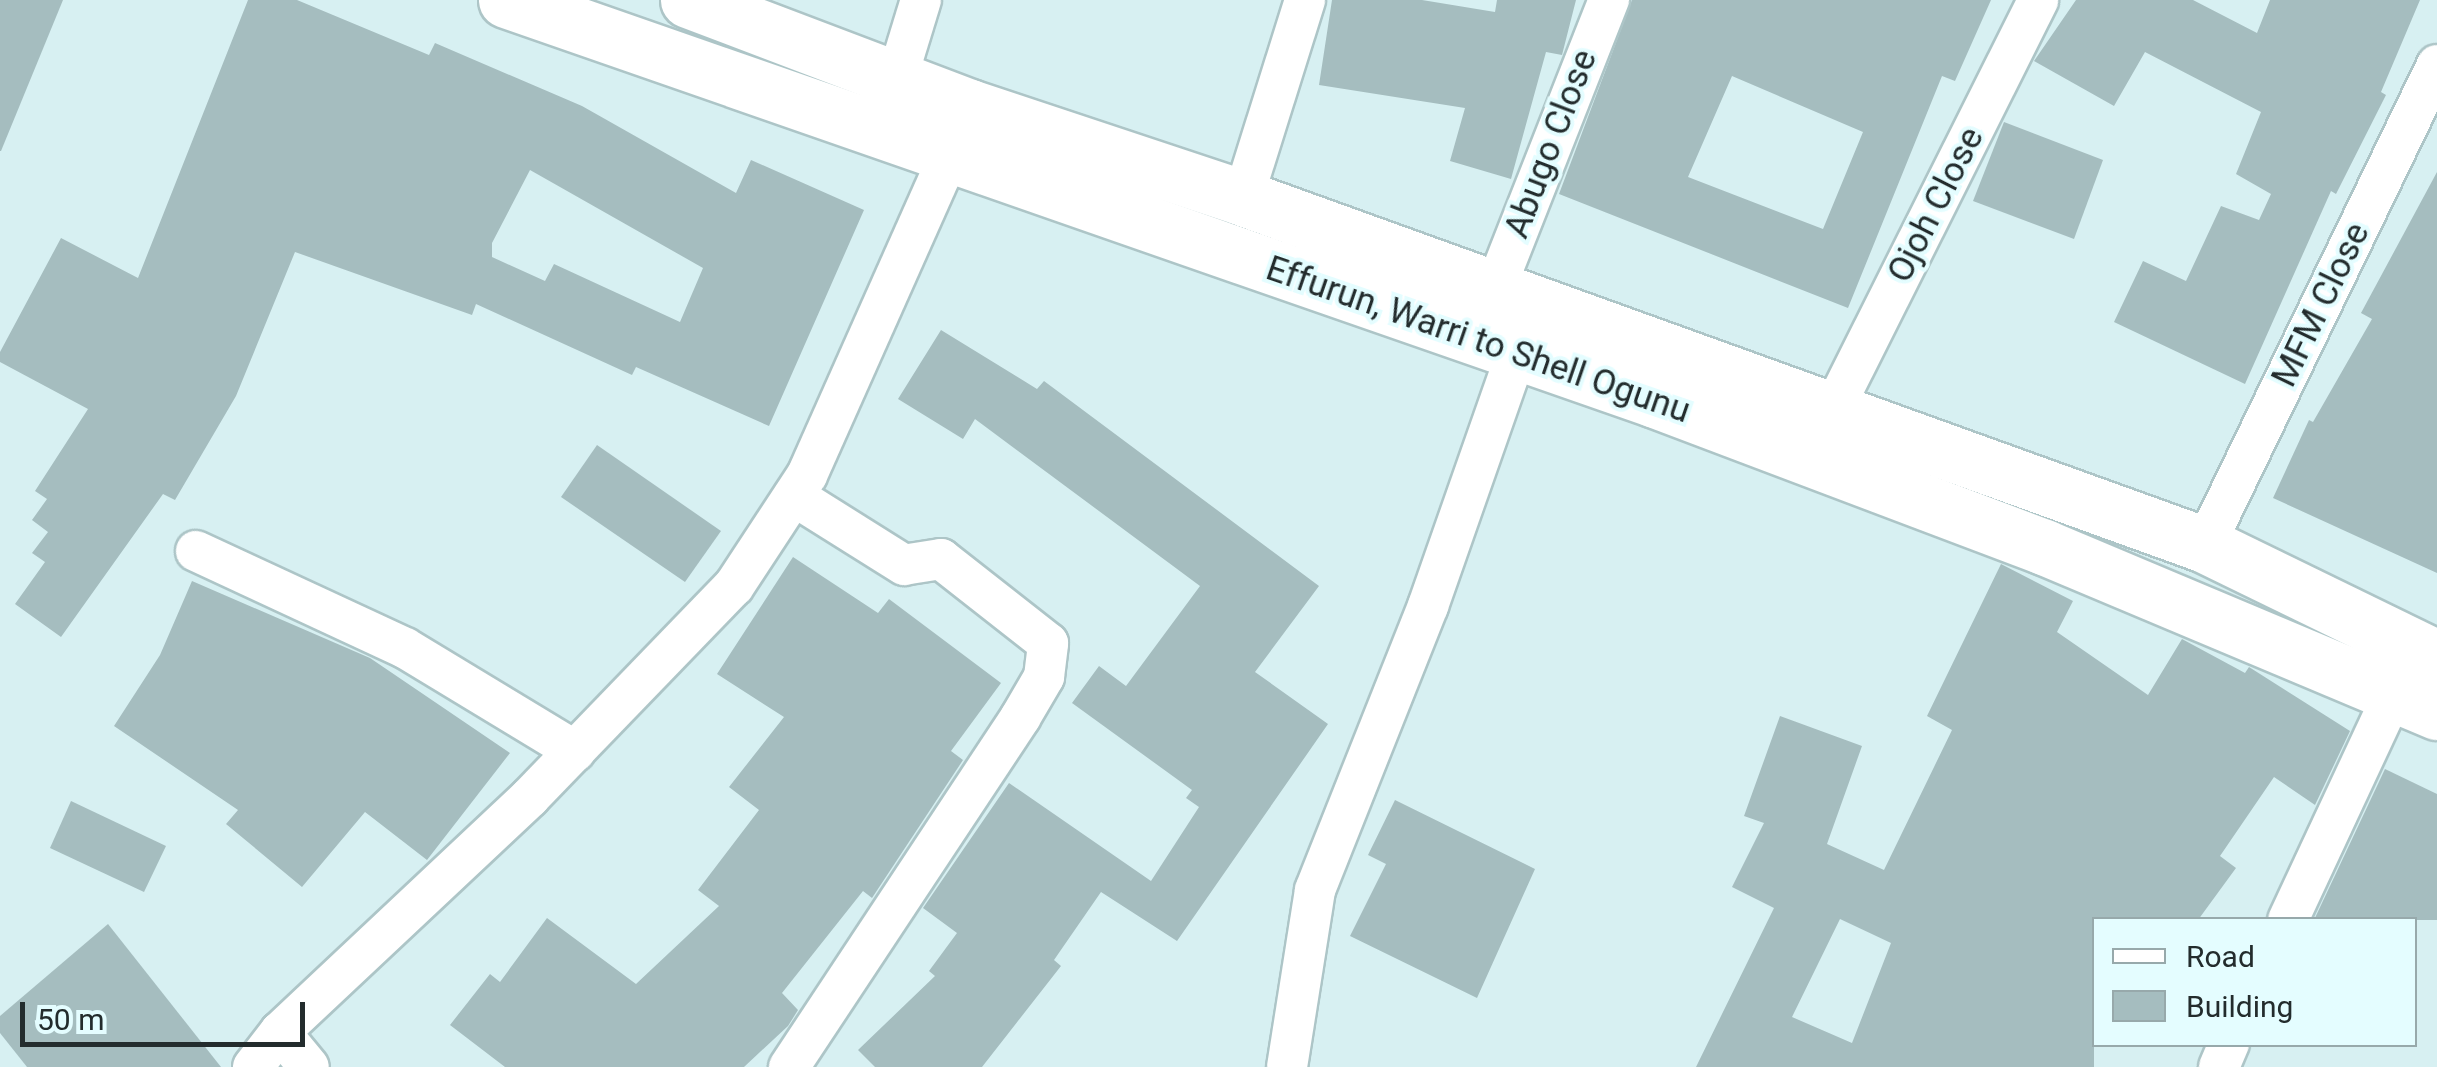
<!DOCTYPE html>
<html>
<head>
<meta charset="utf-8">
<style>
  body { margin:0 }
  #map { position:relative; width:2437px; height:1067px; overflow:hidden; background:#d7f0f2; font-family:Roboto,sans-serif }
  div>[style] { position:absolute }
  .building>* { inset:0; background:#a5bdbf }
  .roads { filter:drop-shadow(2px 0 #adc5c7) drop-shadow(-2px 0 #adc5c7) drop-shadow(0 2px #adc5c7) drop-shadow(0 -2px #adc5c7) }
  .minor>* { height:40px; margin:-20px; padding:0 20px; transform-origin:20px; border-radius:20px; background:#fff }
  .secondary>* { height:55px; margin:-27.5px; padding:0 27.5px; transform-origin:27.5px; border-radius:27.5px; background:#fff }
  span { translate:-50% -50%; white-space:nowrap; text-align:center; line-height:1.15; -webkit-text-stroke:8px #e4fdff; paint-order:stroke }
  .street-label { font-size:35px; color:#232c2d }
  .legend { position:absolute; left:2092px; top:917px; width:325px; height:130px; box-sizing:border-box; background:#e4fdff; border:2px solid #97a9ab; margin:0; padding:12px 18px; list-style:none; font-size:30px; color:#232c2d }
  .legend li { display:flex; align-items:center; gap:20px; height:50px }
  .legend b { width:50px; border:2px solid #97a9ab }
  .scale { position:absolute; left:20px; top:1002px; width:285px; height:45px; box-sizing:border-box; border:5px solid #232c2d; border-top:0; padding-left:12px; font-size:30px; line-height:35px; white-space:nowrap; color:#232c2d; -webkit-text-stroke:8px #e4fdff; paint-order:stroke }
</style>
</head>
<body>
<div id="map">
  <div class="building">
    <i style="clip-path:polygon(0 0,63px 0,1px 151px,0 151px)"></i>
    <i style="clip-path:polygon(evenodd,248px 0,297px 0,429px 55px,435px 43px,582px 106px,736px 193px,751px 160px,864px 210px,769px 426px,636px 367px,632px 375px,476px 304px,472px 315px,295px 252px,236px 396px,175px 500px,163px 494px,61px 637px,15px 604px,45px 562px,32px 553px,48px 532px,32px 520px,47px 499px,35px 491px,88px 409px,0 362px,0 352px,61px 238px,138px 278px,248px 0,530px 170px,703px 268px,680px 322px,554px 264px,545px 281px,492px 257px,492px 243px,530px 170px)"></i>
    <i style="clip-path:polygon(1332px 0,1422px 0,1495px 12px,1497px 0,1576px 0,1562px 55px,1546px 52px,1511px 179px,1450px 161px,1465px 108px,1319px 85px)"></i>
    <i style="clip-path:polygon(evenodd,1632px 0,1991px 0,1955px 81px,1942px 76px,1848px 308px,1559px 194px,1632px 0,1732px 76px,1863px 132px,1823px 229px,1688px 177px,1732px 76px)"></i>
    <i style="clip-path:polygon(2076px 0,2193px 0,2257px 33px,2270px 0,2420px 0,2381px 92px,2386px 95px,2336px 194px,2331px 191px,2245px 384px,2114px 322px,2143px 261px,2186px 281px,2221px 206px,2259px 220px,2271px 194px,2236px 174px,2261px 112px,2145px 52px,2114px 106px,2034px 61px)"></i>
    <i style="clip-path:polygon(2004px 122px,2103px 160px,2074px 239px,1973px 201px)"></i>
    <i style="clip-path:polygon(2437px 172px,2437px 573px,2273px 498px,2309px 420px,2313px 422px,2372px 319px,2361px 313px)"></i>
    <i style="clip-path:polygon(941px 330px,1037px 389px,1044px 381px,1319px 586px,1255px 672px,1328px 724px,1177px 941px,1101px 892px,1054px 960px,1061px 966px,982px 1067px,875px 1067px,858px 1050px,935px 976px,929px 971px,957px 933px,923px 908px,1009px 783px,1151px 881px,1199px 807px,1186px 798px,1192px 790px,1072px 703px,1099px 666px,1126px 686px,1200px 586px,975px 419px,963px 439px,898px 399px)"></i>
    <i style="clip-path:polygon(597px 445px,721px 531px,685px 582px,561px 497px)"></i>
    <i style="clip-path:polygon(793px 557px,878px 613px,889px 599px,1001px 683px,951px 751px,963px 760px,872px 898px,863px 891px,782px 993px,798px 1010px,788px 1026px,744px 1067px,505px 1067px,450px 1025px,490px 974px,500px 982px,547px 918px,636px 984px,719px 906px,698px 890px,759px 810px,729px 787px,784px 717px,717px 674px)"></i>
    <i style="clip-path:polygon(evenodd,2001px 564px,2073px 601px,2057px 632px,2148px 695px,2182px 639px,2245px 673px,2249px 667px,2350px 731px,2315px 805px,2274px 777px,2220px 856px,2236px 868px,2198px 920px,2094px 920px,2094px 1067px,1696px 1067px,1774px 908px,1732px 887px,1764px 823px,1744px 816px,1780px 716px,1862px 746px,1827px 844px,1884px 870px,1952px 730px,1927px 716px,2001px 564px,1840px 919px,1891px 943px,1852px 1043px,1792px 1017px,1840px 919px)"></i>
    <i style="clip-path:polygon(192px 581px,370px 658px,510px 753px,427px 860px,365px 812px,302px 887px,226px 824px,238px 810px,114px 726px,160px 655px)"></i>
    <i style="clip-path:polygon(2385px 769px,2437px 794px,2437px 920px,2314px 920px)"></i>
    <i style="clip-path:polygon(1395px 800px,1535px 869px,1477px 998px,1350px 936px,1386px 864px,1368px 855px)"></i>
    <i style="clip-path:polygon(71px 801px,166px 846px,144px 892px,50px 848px)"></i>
    <i style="clip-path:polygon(108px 924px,221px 1067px,27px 1067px,0 1033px,0 1016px)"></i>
  </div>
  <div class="roads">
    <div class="minor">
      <i style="left:898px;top:75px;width:78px;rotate:-73deg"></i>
      <i style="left:1243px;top:198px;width:207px;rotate:-72.6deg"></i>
      <i style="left:1495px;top:289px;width:311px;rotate:-68.5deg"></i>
      <i style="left:1833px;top:410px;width:458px;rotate:-63.4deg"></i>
      <i style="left:2205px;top:545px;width:533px;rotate:-64.2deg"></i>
      <i style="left:196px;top:551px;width:230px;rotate:24.9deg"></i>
      <i style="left:405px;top:648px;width:199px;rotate:31.2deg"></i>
      <i style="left:2288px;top:920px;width:251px;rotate:-65deg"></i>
      <i style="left:280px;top:1032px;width:45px;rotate:50.4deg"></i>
      <i style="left:253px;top:1067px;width:44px;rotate:-52.4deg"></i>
      <i style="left:280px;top:1032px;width:343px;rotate:-43.2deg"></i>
      <i style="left:530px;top:797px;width:293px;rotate:-46deg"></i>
      <i style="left:734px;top:586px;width:133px;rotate:-56.7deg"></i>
      <i style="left:807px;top:475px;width:379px;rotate:-66deg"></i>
      <i style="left:789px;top:1067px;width:419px;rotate:-56.5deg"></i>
      <i style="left:1020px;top:718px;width:48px;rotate:-59.7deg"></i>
      <i style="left:1044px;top:677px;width:34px;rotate:-83deg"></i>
      <i style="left:1048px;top:643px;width:136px;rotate:-141.9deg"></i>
      <i style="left:941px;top:559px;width:37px;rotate:171deg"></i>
      <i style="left:904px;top:565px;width:130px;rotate:-147.9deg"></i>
      <i style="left:1287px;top:1067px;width:179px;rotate:-81deg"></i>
      <i style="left:1315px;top:890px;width:306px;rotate:-68.3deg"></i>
      <i style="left:1428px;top:606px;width:269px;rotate:-70.7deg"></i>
      <i style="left:2219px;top:1067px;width:25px;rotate:-67deg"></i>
    </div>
    <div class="secondary">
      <i style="left:506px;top:0;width:1217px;rotate:19.19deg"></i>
      <i style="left:1655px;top:400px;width:416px;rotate:20.7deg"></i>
      <i style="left:2044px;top:547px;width:426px;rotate:22.8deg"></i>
      <i style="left:688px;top:0;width:302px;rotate:20.8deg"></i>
      <i style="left:970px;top:107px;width:288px;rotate:18.4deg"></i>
      <i style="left:1243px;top:198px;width:1023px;rotate:19.83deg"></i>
      <i style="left:2205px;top:545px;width:258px;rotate:26deg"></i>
    </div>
  </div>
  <div class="street-label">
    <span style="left:1551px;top:144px;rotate:-69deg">Abugo Close</span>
    <span style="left:1936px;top:205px;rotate:-63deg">Ojoh Close</span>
    <span style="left:2321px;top:305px;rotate:-64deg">MFM Close</span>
    <span style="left:1478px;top:340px;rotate:19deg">Effurun, Warri to Shell Ogunu</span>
  </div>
  <ul class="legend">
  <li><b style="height:12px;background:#fff"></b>Road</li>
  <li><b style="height:28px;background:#a5bdbf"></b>Building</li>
  </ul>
  <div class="scale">50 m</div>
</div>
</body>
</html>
